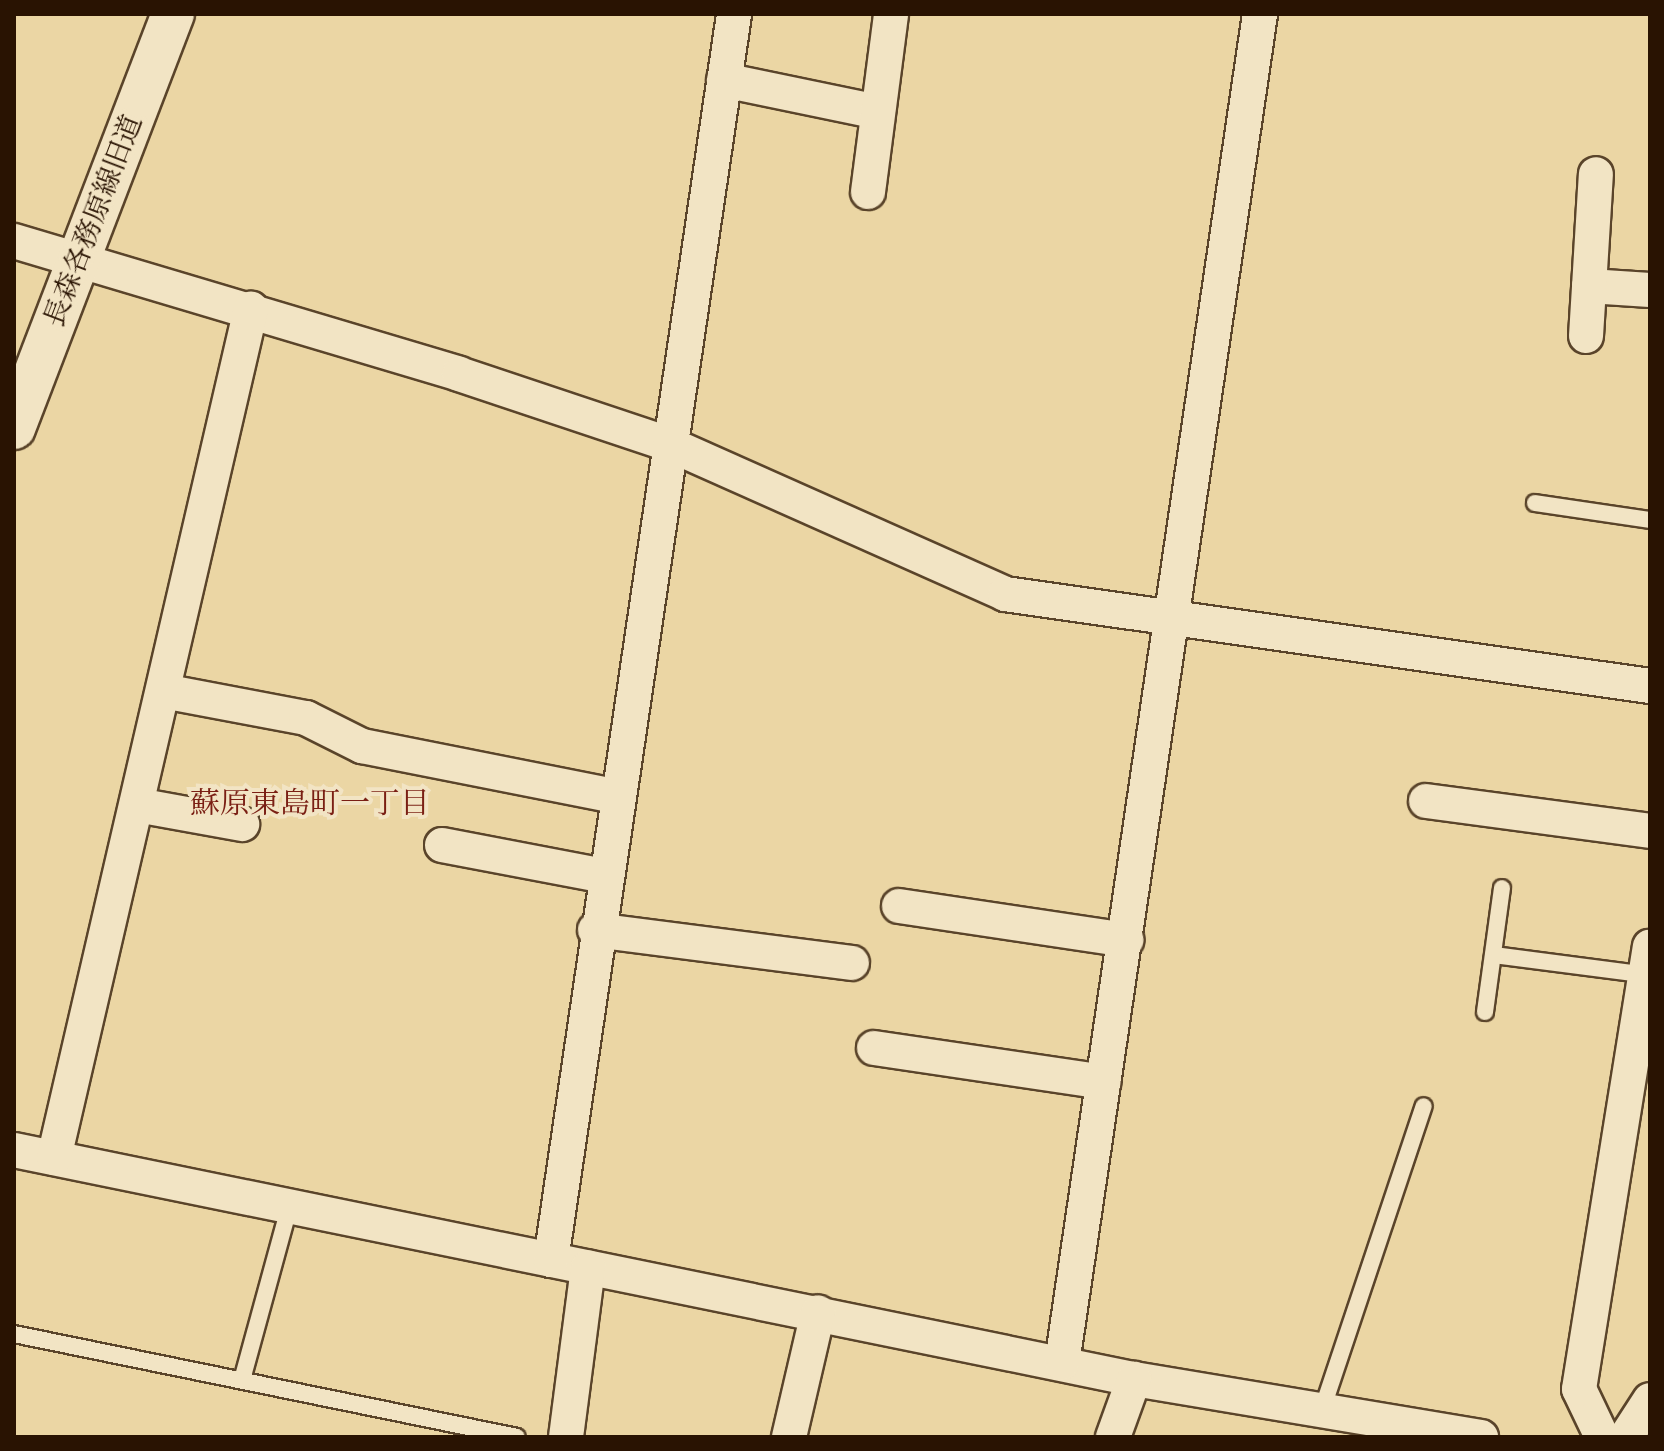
<!DOCTYPE html>
<html>
<head>
<meta charset="utf-8">
<style>
  body { margin:0 }
  #map { position:relative; width:1664px; height:1451px; overflow:hidden; background:#ebd6a4; font-family:Alegreya,"Noto Serif JP",serif }
  div>[style] { position:absolute }
  .roads { filter:drop-shadow(2px 0 #5a442a) drop-shadow(-2px 0 #5a442a) drop-shadow(0 2px #5a442a) drop-shadow(0 -2px #5a442a) }
  .service>* { height:16px; margin:-8px; padding:0 8px; transform-origin:8px; border-radius:8px; background:#f2e4c4 }
  .minor>* { height:34px; margin:-17px; padding:0 17px; transform-origin:17px; border-radius:17px; background:#f2e4c4 }
  .tertiary>* { height:42px; margin:-21px; padding:0 21px; transform-origin:21px; border-radius:21px; background:#f2e4c4 }
  span { translate:-50% -50%; white-space:nowrap; text-align:center; line-height:1.15; -webkit-text-stroke:8px #f2e4c4; paint-order:stroke }
  .street-label { font-size:28px; color:#291302 }
  .neighbourhood-label { font-size:30px; color:#7a1f14 }
  .frame { position:absolute; inset:0; border:16px solid #291302; pointer-events:none }
</style>
</head>
<body>
<div id="map">
  <div class="roads">
    <div class="service">
      <i style="left:1535px;top:503px;width:116px;rotate:8.4deg"></i>
      <i style="left:1494px;top:955px;width:154px;rotate:7.4deg"></i>
      <i style="left:1485px;top:1012px;width:125px;rotate:-82.2deg"></i>
      <i style="left:14px;top:1334px;width:513px;rotate:11.57deg"></i>
      <i style="left:242px;top:1380px;width:182px;rotate:-74.7deg"></i>
      <i style="left:1323px;top:1407px;width:317px;rotate:-71.5deg"></i>
    </div>
    <div class="minor">
      <i style="left:724px;top:80px;width:157px;rotate:11.7deg"></i>
      <i style="left:868px;top:192px;width:179px;rotate:-82.6deg"></i>
      <i style="left:14px;top:241px;width:464px;rotate:16.6deg"></i>
      <i style="left:459px;top:374px;width:224px;rotate:18.5deg"></i>
      <i style="left:671px;top:445px;width:366px;rotate:24deg"></i>
      <i style="left:1005px;top:594px;width:652px;rotate:8.12deg"></i>
      <i style="left:1589px;top:286px;width:61px;rotate:3.8deg"></i>
      <i style="left:1586px;top:336px;width:162px;rotate:-86.5deg"></i>
      <i style="left:163px;top:691px;width:146px;rotate:10.7deg"></i>
      <i style="left:306px;top:718px;width:63px;rotate:26.6deg"></i>
      <i style="left:362px;top:746px;width:258px;rotate:11.2deg"></i>
      <i style="left:1426px;top:801px;width:226px;rotate:7.6deg"></i>
      <i style="left:137px;top:805px;width:107px;rotate:10.3deg"></i>
      <i style="left:442px;top:845px;width:165px;rotate:10.8deg"></i>
      <i style="left:899px;top:906px;width:230px;rotate:8.5deg"></i>
      <i style="left:595px;top:930px;width:259px;rotate:7.3deg"></i>
      <i style="left:874px;top:1048px;width:232px;rotate:8.4deg"></i>
      <i style="left:14px;top:1150px;width:1143px;rotate:11.56deg"></i>
      <i style="left:1134px;top:1379px;width:352px;rotate:9.5deg"></i>
      <i style="left:54px;top:1158px;width:872px;rotate:-76.94deg"></i>
      <i style="left:551px;top:1260px;width:1259px;rotate:-81.64deg"></i>
      <i style="left:1062px;top:1363px;width:1363px;rotate:-81.65deg"></i>
      <i style="left:566px;top:1437px;width:171px;rotate:-82.6deg"></i>
      <i style="left:789px;top:1437px;width:128px;rotate:-76.9deg"></i>
      <i style="left:1113px;top:1437px;width:62px;rotate:-70.1deg"></i>
      <i style="left:1602px;top:1437px;width:53px;rotate:-115.6deg"></i>
      <i style="left:1579px;top:1389px;width:448px;rotate:-80.9deg"></i>
      <i style="left:1626px;top:1437px;width:44px;rotate:-57deg"></i>
    </div>
    <div class="tertiary">
      <i style="left:14px;top:428px;width:443px;rotate:-69deg"></i>
    </div>
  </div>
  <div class="street-label">
    <span style="left:93px;top:221px;rotate:-69deg">長森各務原線旧道</span>
  </div>
  <div class="neighbourhood-label">
    <span style="left:310px;top:803px">蘇原東島町一丁目</span>
  </div>
  <div class="frame"></div>
</div>
</body>
</html>
